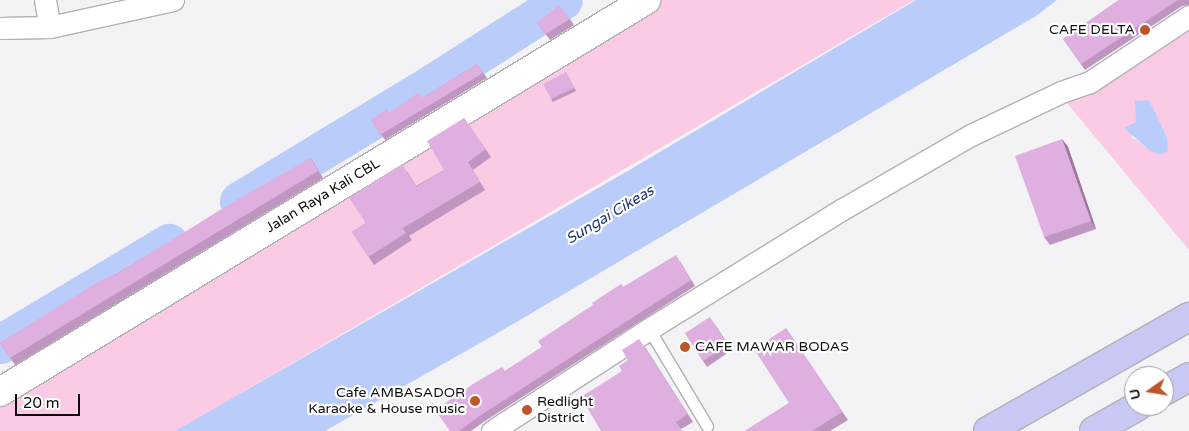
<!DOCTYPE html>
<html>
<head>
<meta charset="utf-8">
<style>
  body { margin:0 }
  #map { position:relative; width:1189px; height:431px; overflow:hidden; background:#f3f2f5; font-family:"Varela Round",sans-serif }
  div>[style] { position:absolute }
  .green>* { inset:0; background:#fbcbe5 }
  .water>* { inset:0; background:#b9ccfa }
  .river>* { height:39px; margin:-19.5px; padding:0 19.5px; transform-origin:19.5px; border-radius:19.5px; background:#b9ccfa }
  .roads { filter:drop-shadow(1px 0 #b3b1b5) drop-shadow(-1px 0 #b3b1b5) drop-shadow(0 1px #b3b1b5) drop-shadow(0 -1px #b3b1b5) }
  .lane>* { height:11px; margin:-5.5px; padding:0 5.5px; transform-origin:5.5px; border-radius:5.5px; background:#fff }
  .street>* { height:21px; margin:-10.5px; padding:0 10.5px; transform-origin:10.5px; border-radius:10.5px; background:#fff }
  .secondary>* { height:28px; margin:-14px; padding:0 14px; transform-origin:14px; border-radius:14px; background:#fff }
  .highway>* { height:28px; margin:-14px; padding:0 14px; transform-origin:14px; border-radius:14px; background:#c9c7f4 }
  .wall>* { inset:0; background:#bf96c0 }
  .shaded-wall>* { inset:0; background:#9b7a9c }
  .building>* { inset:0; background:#deafdf }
  .dots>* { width:14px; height:14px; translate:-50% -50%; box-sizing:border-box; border:2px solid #fff; border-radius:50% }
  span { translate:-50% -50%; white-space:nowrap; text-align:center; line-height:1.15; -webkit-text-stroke:4.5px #fff; paint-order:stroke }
  .poi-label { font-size:14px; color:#0d0c0d }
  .right { translate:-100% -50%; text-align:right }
  .left { translate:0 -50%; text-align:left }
  .street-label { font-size:14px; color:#0d0c0d }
  .water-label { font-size:15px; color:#223677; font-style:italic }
  .north { position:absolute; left:1124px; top:366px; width:50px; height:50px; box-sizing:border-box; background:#fff; border:1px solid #9e9e9e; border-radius:50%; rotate:257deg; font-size:14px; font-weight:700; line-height:20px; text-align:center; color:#0d0c0d }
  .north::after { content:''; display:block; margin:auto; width:18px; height:22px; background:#bd5729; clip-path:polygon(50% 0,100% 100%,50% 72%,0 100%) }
  .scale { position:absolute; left:15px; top:394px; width:65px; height:22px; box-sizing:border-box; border:2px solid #0d0c0d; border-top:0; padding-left:6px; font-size:15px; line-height:18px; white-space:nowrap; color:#0d0c0d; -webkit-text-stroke:4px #fff; paint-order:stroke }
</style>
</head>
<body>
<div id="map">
  <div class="green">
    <i style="clip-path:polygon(636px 0,914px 0,176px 431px,0 431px,0 390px)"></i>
    <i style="clip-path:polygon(evenodd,1189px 21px,1189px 250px,1067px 103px,1104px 83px,1189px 21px,1149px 100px,1167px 137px,1149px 150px,1132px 137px,1136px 122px,1149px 100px)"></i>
  </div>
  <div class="water">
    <i style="clip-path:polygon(916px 0,1057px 0,1036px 16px,496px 334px,325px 431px,175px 431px,626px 172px)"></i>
    <i style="clip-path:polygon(1149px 100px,1167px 137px,1168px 151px,1160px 155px,1149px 150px,1124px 128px,1136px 122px,1135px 101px)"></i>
  </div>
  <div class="river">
    <i style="left:239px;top:201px;width:227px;rotate:-31.3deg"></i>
    <i style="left:433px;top:83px;width:154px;rotate:-32.6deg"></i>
    <i style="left:0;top:344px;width:197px;rotate:-30.9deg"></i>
  </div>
  <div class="roads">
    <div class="lane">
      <i style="left:649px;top:329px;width:113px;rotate:59.1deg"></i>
    </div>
    <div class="street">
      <i style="left:45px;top:0;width:27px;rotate:80deg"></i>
      <i style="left:0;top:28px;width:50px;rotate:-1.1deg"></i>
      <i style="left:50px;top:27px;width:126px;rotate:-12.4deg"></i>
      <i style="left:492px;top:431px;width:187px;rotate:-33deg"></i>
      <i style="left:649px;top:329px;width:226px;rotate:-31.8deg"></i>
      <i style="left:841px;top:210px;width:150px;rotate:-30deg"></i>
      <i style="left:971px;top:135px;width:100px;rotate:-25.5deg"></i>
      <i style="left:1061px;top:92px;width:31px;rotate:-19deg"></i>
      <i style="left:1090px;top:82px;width:119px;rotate:-33.7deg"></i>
    </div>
    <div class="secondary">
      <i style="left:0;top:392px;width:756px;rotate:-31.25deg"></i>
    </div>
    <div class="highway">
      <i style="left:1164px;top:391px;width:29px;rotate:-29deg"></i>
      <i style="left:988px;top:431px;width:231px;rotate:-29.6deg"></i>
      <i style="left:1094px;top:431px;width:51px;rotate:-29.6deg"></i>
    </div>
  </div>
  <div class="wall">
    <i style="clip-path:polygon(1119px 0,1189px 0,1189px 5px,1182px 6px,1085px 70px,1063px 39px)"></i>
    <i style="clip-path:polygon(570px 19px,574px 25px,550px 40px,537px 23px)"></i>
    <i style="clip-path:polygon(477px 64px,487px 78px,385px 140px,371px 120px,389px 113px,422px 98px)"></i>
    <i style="clip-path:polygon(566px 72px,576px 91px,553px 102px,551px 99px)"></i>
    <i style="clip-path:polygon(464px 118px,491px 157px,473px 170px,485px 190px,409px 236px,412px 240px,374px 265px,352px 232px,366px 223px,407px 171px,416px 186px,444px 170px)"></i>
    <i style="clip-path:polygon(1062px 139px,1068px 147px,1096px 229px,1050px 245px,1044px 237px)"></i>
    <i style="clip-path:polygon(311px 158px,323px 178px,15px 365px,0 343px)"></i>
    <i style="clip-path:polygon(680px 261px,695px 286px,485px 421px,471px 431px,450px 431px,505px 371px,542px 347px,623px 287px)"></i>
    <i style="clip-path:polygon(714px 323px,732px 350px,707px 367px,685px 333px)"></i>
    <i style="clip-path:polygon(786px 328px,848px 420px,830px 431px,745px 431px,789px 403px)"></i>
    <i style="clip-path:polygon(645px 347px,693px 422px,681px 429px,622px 371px,628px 360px)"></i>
  </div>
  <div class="shaded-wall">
    <i style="clip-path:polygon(1062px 139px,1068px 147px,1096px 229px,1091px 221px)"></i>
  </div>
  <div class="building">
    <i style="clip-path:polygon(1119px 0,1178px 0,1081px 64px,1063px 39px)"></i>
    <i style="clip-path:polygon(559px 5px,570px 19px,546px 34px,537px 23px)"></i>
    <i style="clip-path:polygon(477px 64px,483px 73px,380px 135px,371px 120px,387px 109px,389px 113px,418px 93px,422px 98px)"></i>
    <i style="clip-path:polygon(566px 72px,574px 88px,551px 99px,543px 84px)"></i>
    <i style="clip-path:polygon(464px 118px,486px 149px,468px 162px,480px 182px,403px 228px,406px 233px,368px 257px,352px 232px,366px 223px,349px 198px,402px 164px,416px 187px,444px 170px,427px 141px)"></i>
    <i style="clip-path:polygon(1062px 139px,1091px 221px,1044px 237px,1015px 156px)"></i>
    <i style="clip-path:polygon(311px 158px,318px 171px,10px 358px,0 343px,98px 282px,114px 274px,115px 275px,238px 199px)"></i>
    <i style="clip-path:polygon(676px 255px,691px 280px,481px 415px,459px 431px,450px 431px,435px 410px,473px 384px,502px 367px,505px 371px,542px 347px,538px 341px,593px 305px,592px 303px,621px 284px,623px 287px)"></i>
    <i style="clip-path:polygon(710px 317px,728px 345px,703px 361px,685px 333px)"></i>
    <i style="clip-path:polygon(786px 328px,842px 412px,812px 431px,745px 431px,789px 403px,754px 349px)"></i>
    <i style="clip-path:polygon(639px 339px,688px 414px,676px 422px,682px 431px,601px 431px,581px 397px,622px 371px,619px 366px,628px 360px,622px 350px)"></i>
  </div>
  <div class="dots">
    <i style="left:1145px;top:30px;background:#bd5729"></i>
    <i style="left:685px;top:347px;background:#bd5729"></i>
    <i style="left:475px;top:401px;background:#bd5729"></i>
    <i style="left:527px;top:410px;background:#bd5729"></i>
  </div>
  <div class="poi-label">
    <span class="right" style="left:1135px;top:30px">CAFE DELTA</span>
    <span class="left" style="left:695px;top:347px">CAFE MAWAR BODAS</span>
    <span class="right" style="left:465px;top:401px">Cafe AMBASADOR<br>Karaoke &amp; House music</span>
    <span class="left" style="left:537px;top:410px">Redlight<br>District</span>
  </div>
  <div class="street-label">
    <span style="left:323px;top:196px;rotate:-31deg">Jalan Raya Kali CBL</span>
  </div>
  <div class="water-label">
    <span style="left:610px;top:215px;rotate:-31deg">Sungai Cikeas</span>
  </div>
  <div class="north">U</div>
  <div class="scale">20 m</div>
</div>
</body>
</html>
